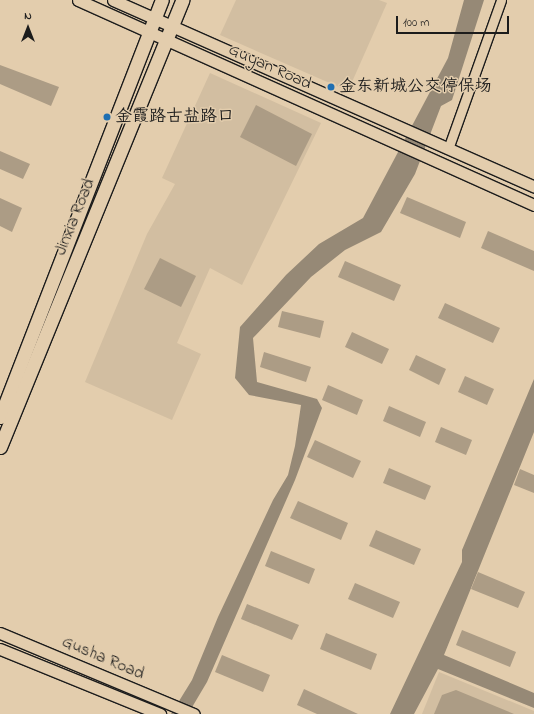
<!DOCTYPE html>
<html>
<head>
<meta charset="utf-8">
<style>
  body { margin:0 }
  #map { position:relative; width:534px; height:714px; overflow:hidden; background:#e3cdad; font-family:"Indie Flower","LXGW WenKai TC",sans-serif }
  div>[style] { position:absolute }
  .built>* { inset:0; background:#d2bea1 }
  .water>* { inset:0; background:#968976 }
  .building>* { inset:0; background:#ac9c85 }
  .roads { filter:drop-shadow(1px 0 #1c1c1c) drop-shadow(-1px 0 #1c1c1c) drop-shadow(0 1px #1c1c1c) drop-shadow(0 -1px #1c1c1c) }
  .minor>* { height:9px; margin:-4.5px; padding:0 4.5px; transform-origin:4.5px; border-radius:4.5px; background:#e3cdad }
  .tertiary>* { height:11px; margin:-5.5px; padding:0 5.5px; transform-origin:5.5px; border-radius:5.5px; background:#e3cdad }
  .secondary>* { height:13px; margin:-6.5px; padding:0 6.5px; transform-origin:6.5px; border-radius:6.5px; background:#e3cdad }
  .dots>* { width:11px; height:11px; translate:-50% -50%; box-sizing:border-box; border:2px solid #e3cdad; border-radius:50% }
  span { translate:-50% -50%; white-space:nowrap; text-align:center; line-height:1.15; -webkit-text-stroke:3px #e3cdad; paint-order:stroke }
  .street-label { font-size:17px; color:#1c1c1c }
  .poi-label { font-size:17px; color:#1c1c1c }
  .left { translate:0 -50%; text-align:left }
  .north { position:absolute; left:8px; top:8px; width:40px; height:40px; -webkit-text-stroke:3px #e3cdad; paint-order:stroke; rotate:0deg; font-size:11px; font-weight:700; line-height:16px; text-align:center; color:#1c1c1c }
  .north::after { content:''; display:block; margin:auto; width:14px; height:18px; background:#1c1c1c; clip-path:polygon(50% 0,100% 100%,50% 72%,0 100%) }
  .scale { position:absolute; left:396px; top:16px; width:113px; height:18px; box-sizing:border-box; border:2px solid #1c1c1c; border-top:0; padding-left:5px; font-size:12px; line-height:14px; white-space:nowrap; color:#1c1c1c; -webkit-text-stroke:3px #e3cdad; paint-order:stroke }
</style>
</head>
<body>
<div id="map">
  <div class="built">
    <i style="clip-path:polygon(236px 0,379px 0,387px 3px,348px 91px,220px 35px)"></i>
    <i style="clip-path:polygon(210px 73px,321px 123px,242px 285px,210px 268px,177px 343px,201px 354px,172px 420px,85px 382px,147px 234px,175px 184px,162px 178px)"></i>
    <i style="clip-path:polygon(439px 672px,534px 711px,534px 714px,422px 714px)"></i>
  </div>
  <div class="water">
    <i style="clip-path:polygon(464px 0,484px 0,452px 100px,441px 106px,415px 174px,381px 232px,345px 250px,311px 277px,253px 338px,257px 382px,317px 399px,322px 408px,295px 480px,207px 682px,188px 714px,171px 714px,192px 680px,218px 617px,273px 500px,288px 475px,295px 446px,301px 405px,249px 395px,235px 378px,240px 327px,286px 275px,319px 244px,363px 218px,448px 58px)"></i>
    <i style="clip-path:polygon(534px 379px,534px 432px,444px 655px,534px 693px,534px 708px,438px 669px,414px 714px,390px 714px,462px 562px,462px 550px)"></i>
  </div>
  <div class="building">
    <i style="clip-path:polygon(0 65px,59px 87px,51px 106px,0 84px)"></i>
    <i style="clip-path:polygon(256px 105px,312px 134px,296px 166px,240px 137px)"></i>
    <i style="clip-path:polygon(0 151px,30px 164px,23px 179px,0 169px)"></i>
    <i style="clip-path:polygon(407px 197px,466px 222px,460px 238px,400px 213px)"></i>
    <i style="clip-path:polygon(0 198px,22px 208px,12px 232px,0 226px)"></i>
    <i style="clip-path:polygon(488px 231px,534px 251px,534px 271px,481px 248px)"></i>
    <i style="clip-path:polygon(160px 258px,196px 276px,181px 307px,144px 289px)"></i>
    <i style="clip-path:polygon(345px 261px,401px 285px,394px 301px,338px 277px)"></i>
    <i style="clip-path:polygon(445px 303px,500px 328px,493px 343px,438px 318px)"></i>
    <i style="clip-path:polygon(282px 311px,324px 321px,320px 338px,278px 327px)"></i>
    <i style="clip-path:polygon(352px 332px,389px 349px,382px 364px,345px 347px)"></i>
    <i style="clip-path:polygon(264px 352px,311px 367px,306px 382px,260px 367px)"></i>
    <i style="clip-path:polygon(416px 355px,446px 369px,439px 385px,409px 370px)"></i>
    <i style="clip-path:polygon(465px 376px,494px 389px,487px 405px,458px 392px)"></i>
    <i style="clip-path:polygon(328px 385px,363px 400px,357px 415px,322px 400px)"></i>
    <i style="clip-path:polygon(389px 406px,426px 422px,420px 437px,383px 421px)"></i>
    <i style="clip-path:polygon(441px 427px,472px 440px,466px 455px,435px 442px)"></i>
    <i style="clip-path:polygon(315px 440px,361px 461px,353px 478px,307px 457px)"></i>
    <i style="clip-path:polygon(389px 468px,431px 486px,425px 500px,383px 483px)"></i>
    <i style="clip-path:polygon(520px 469px,534px 475px,534px 493px,514px 485px)"></i>
    <i style="clip-path:polygon(298px 501px,348px 523px,341px 540px,290px 518px)"></i>
    <i style="clip-path:polygon(376px 530px,421px 549px,414px 565px,369px 546px)"></i>
    <i style="clip-path:polygon(271px 551px,315px 569px,309px 584px,265px 566px)"></i>
    <i style="clip-path:polygon(478px 572px,525px 592px,518px 608px,471px 589px)"></i>
    <i style="clip-path:polygon(355px 583px,400px 602px,393px 618px,348px 599px)"></i>
    <i style="clip-path:polygon(247px 604px,299px 625px,292px 640px,241px 619px)"></i>
    <i style="clip-path:polygon(462px 630px,516px 652px,510px 667px,456px 645px)"></i>
    <i style="clip-path:polygon(326px 633px,377px 654px,371px 670px,320px 649px)"></i>
    <i style="clip-path:polygon(222px 655px,270px 675px,263px 692px,215px 672px)"></i>
    <i style="clip-path:polygon(304px 689px,358px 714px,317px 714px,297px 705px)"></i>
    <i style="clip-path:polygon(456px 690px,514px 714px,434px 714px,442px 695px)"></i>
  </div>
  <div class="roads">
    <div class="minor">
      <i style="left:448px;top:149px;width:158px;rotate:-70.4deg"></i>
    </div>
    <div class="tertiary">
      <i style="left:78px;top:0;width:500px;rotate:24.2deg"></i>
      <i style="left:113px;top:0;width:461px;rotate:23.9deg"></i>
      <i style="left:0;top:633px;width:210px;rotate:22.7deg"></i>
      <i style="left:0;top:649px;width:173px;rotate:22.1deg"></i>
    </div>
    <div class="secondary">
      <i style="left:0;top:417px;width:447px;rotate:-68.8deg"></i>
      <i style="left:0;top:447px;width:483px;rotate:-67.8deg"></i>
    </div>
  </div>
  <div class="dots">
    <i style="left:331px;top:87px;background:#1f6fb2"></i>
    <i style="left:107px;top:117px;background:#1f6fb2"></i>
  </div>
  <div class="street-label">
    <span style="left:270px;top:67px;rotate:24deg">Guyan Road</span>
    <span style="left:75px;top:217px;rotate:-68deg">Jinxia Road</span>
    <span style="left:103px;top:658px;rotate:23deg">Gusha Road</span>
  </div>
  <div class="poi-label">
    <span class="left" style="left:339px;top:87px">金东新城公交停保场</span>
    <span class="left" style="left:115px;top:117px">金霞路古盐路口</span>
  </div>
  <div class="north">N</div>
  <div class="scale">100 m</div>
</div>
</body>
</html>
